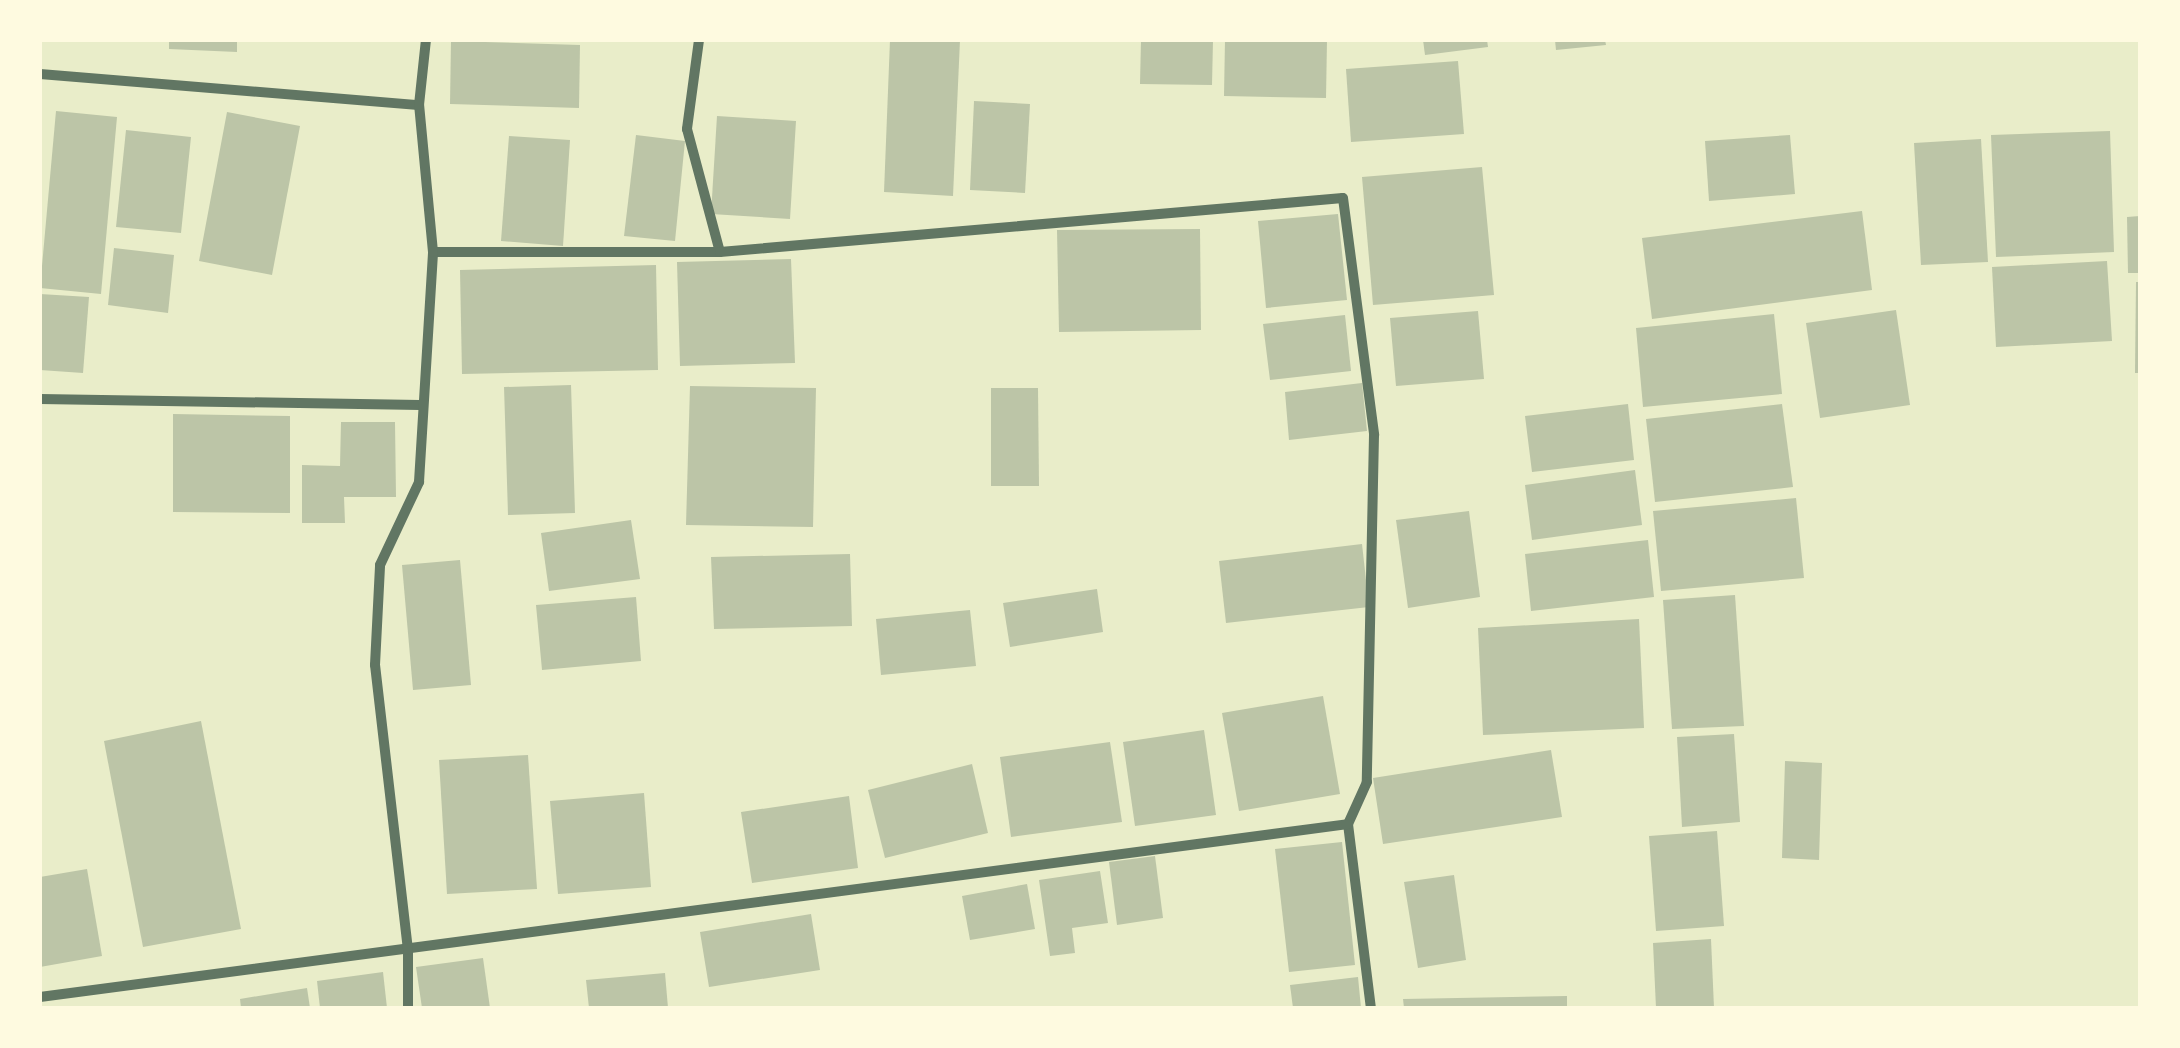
<!DOCTYPE html>
<html>
<head>
<meta charset="utf-8">
<style>
  body { margin:0 }
  #map { position:relative; width:2180px; height:1048px; overflow:hidden; background:#e9edc9; font-family:"PT Sans Narrow",sans-serif }
  div>[style] { position:absolute }
  .building>* { inset:0; background:#bcc5a7 }
  .minor>* { height:10px; margin:-5px; padding:0 5px; transform-origin:5px; border-radius:5px; background:#617663 }
  span { translate:-50% -50%; white-space:nowrap; text-align:center; line-height:1.15; -webkit-text-stroke:9px #fefae0; paint-order:stroke }
  .frame { position:absolute; inset:0; border:42px solid #fefae0; pointer-events:none }
</style>
</head>
<body>
<div id="map">
  <div class="building">
    <i style="clip-path:polygon(169px 40px,237px 40px,237px 52px,169px 49px)"></i>
    <i style="clip-path:polygon(890px 40px,960px 40px,953px 196px,884px 192px)"></i>
    <i style="clip-path:polygon(1141px 40px,1213px 40px,1212px 85px,1140px 84px)"></i>
    <i style="clip-path:polygon(1225px 40px,1327px 40px,1326px 98px,1224px 96px)"></i>
    <i style="clip-path:polygon(1423px 40px,1487px 40px,1488px 47px,1425px 55px)"></i>
    <i style="clip-path:polygon(1555px 40px,1605px 40px,1606px 45px,1556px 50px)"></i>
    <i style="clip-path:polygon(451px 41px,580px 45px,579px 108px,450px 104px)"></i>
    <i style="clip-path:polygon(1458px 61px,1464px 134px,1351px 142px,1346px 69px)"></i>
    <i style="clip-path:polygon(974px 101px,1030px 104px,1025px 193px,970px 190px)"></i>
    <i style="clip-path:polygon(56px 111px,117px 117px,101px 294px,40px 288px)"></i>
    <i style="clip-path:polygon(227px 112px,300px 126px,272px 275px,199px 261px)"></i>
    <i style="clip-path:polygon(717px 116px,796px 121px,790px 219px,711px 214px)"></i>
    <i style="clip-path:polygon(126px 130px,191px 137px,181px 233px,116px 227px)"></i>
    <i style="clip-path:polygon(2110px 131px,2114px 252px,1996px 257px,1991px 135px)"></i>
    <i style="clip-path:polygon(636px 135px,685px 141px,675px 241px,624px 236px)"></i>
    <i style="clip-path:polygon(1790px 135px,1795px 194px,1709px 201px,1705px 141px)"></i>
    <i style="clip-path:polygon(509px 136px,570px 140px,563px 246px,501px 241px)"></i>
    <i style="clip-path:polygon(1981px 139px,1988px 262px,1921px 265px,1914px 143px)"></i>
    <i style="clip-path:polygon(1482px 167px,1494px 295px,1373px 305px,1362px 177px)"></i>
    <i style="clip-path:polygon(1862px 211px,1872px 290px,1652px 319px,1642px 238px)"></i>
    <i style="clip-path:polygon(1338px 214px,1347px 300px,1266px 308px,1258px 221px)"></i>
    <i style="clip-path:polygon(2140px 216px,2140px 273px,2128px 273px,2127px 217px)"></i>
    <i style="clip-path:polygon(1200px 229px,1201px 330px,1059px 332px,1057px 230px)"></i>
    <i style="clip-path:polygon(114px 248px,174px 255px,168px 313px,108px 305px)"></i>
    <i style="clip-path:polygon(791px 259px,795px 363px,680px 366px,677px 262px)"></i>
    <i style="clip-path:polygon(2107px 261px,2112px 341px,1996px 347px,1992px 267px)"></i>
    <i style="clip-path:polygon(656px 265px,658px 370px,462px 374px,460px 270px)"></i>
    <i style="clip-path:polygon(2136px 282px,2140px 282px,2140px 373px,2135px 373px)"></i>
    <i style="clip-path:polygon(40px 294px,89px 297px,83px 373px,40px 370px)"></i>
    <i style="clip-path:polygon(1896px 310px,1910px 405px,1820px 418px,1806px 323px)"></i>
    <i style="clip-path:polygon(1478px 311px,1484px 379px,1396px 386px,1390px 318px)"></i>
    <i style="clip-path:polygon(1774px 314px,1782px 394px,1643px 407px,1636px 328px)"></i>
    <i style="clip-path:polygon(1345px 315px,1351px 371px,1270px 380px,1263px 324px)"></i>
    <i style="clip-path:polygon(1362px 383px,1367px 431px,1289px 440px,1285px 392px)"></i>
    <i style="clip-path:polygon(571px 385px,575px 513px,508px 515px,504px 387px)"></i>
    <i style="clip-path:polygon(690px 386px,816px 388px,813px 527px,686px 525px)"></i>
    <i style="clip-path:polygon(991px 388px,1038px 388px,1039px 486px,991px 486px)"></i>
    <i style="clip-path:polygon(1628px 404px,1634px 460px,1532px 472px,1525px 416px)"></i>
    <i style="clip-path:polygon(1782px 404px,1793px 487px,1655px 502px,1646px 419px)"></i>
    <i style="clip-path:polygon(173px 414px,290px 416px,290px 513px,173px 512px)"></i>
    <i style="clip-path:polygon(341px 422px,395px 422px,396px 497px,344px 497px,345px 523px,302px 523px,302px 465px,340px 466px)"></i>
    <i style="clip-path:polygon(1635px 470px,1642px 525px,1532px 540px,1525px 485px)"></i>
    <i style="clip-path:polygon(1796px 498px,1804px 578px,1661px 591px,1653px 511px)"></i>
    <i style="clip-path:polygon(1469px 511px,1480px 597px,1408px 608px,1396px 520px)"></i>
    <i style="clip-path:polygon(631px 520px,640px 579px,549px 591px,541px 533px)"></i>
    <i style="clip-path:polygon(1648px 540px,1654px 597px,1531px 611px,1525px 554px)"></i>
    <i style="clip-path:polygon(1362px 544px,1369px 607px,1226px 623px,1219px 561px)"></i>
    <i style="clip-path:polygon(850px 554px,852px 626px,714px 629px,711px 557px)"></i>
    <i style="clip-path:polygon(460px 560px,471px 685px,413px 690px,402px 565px)"></i>
    <i style="clip-path:polygon(1097px 589px,1103px 632px,1010px 647px,1003px 603px)"></i>
    <i style="clip-path:polygon(1735px 595px,1744px 726px,1672px 729px,1663px 600px)"></i>
    <i style="clip-path:polygon(636px 597px,641px 661px,542px 670px,536px 605px)"></i>
    <i style="clip-path:polygon(970px 610px,976px 666px,881px 675px,876px 619px)"></i>
    <i style="clip-path:polygon(1639px 619px,1644px 728px,1483px 735px,1478px 628px)"></i>
    <i style="clip-path:polygon(1323px 696px,1340px 794px,1239px 811px,1222px 713px)"></i>
    <i style="clip-path:polygon(201px 721px,241px 929px,143px 947px,104px 741px)"></i>
    <i style="clip-path:polygon(1204px 730px,1216px 815px,1135px 826px,1123px 742px)"></i>
    <i style="clip-path:polygon(1734px 734px,1740px 822px,1682px 827px,1677px 737px)"></i>
    <i style="clip-path:polygon(1110px 742px,1122px 822px,1011px 837px,1000px 757px)"></i>
    <i style="clip-path:polygon(1551px 750px,1562px 817px,1383px 844px,1373px 778px)"></i>
    <i style="clip-path:polygon(528px 755px,537px 889px,447px 894px,439px 760px)"></i>
    <i style="clip-path:polygon(1785px 761px,1822px 763px,1819px 860px,1782px 858px)"></i>
    <i style="clip-path:polygon(972px 764px,988px 833px,885px 858px,868px 790px)"></i>
    <i style="clip-path:polygon(644px 793px,651px 887px,558px 894px,550px 801px)"></i>
    <i style="clip-path:polygon(849px 796px,858px 868px,752px 883px,741px 812px)"></i>
    <i style="clip-path:polygon(1717px 831px,1724px 926px,1656px 931px,1649px 836px)"></i>
    <i style="clip-path:polygon(1342px 842px,1355px 965px,1289px 972px,1275px 849px)"></i>
    <i style="clip-path:polygon(1155px 856px,1163px 918px,1117px 925px,1109px 862px)"></i>
    <i style="clip-path:polygon(87px 869px,102px 956px,40px 967px,40px 877px)"></i>
    <i style="clip-path:polygon(1100px 871px,1108px 923px,1072px 928px,1075px 953px,1050px 956px,1039px 880px)"></i>
    <i style="clip-path:polygon(1454px 875px,1466px 960px,1418px 968px,1404px 882px)"></i>
    <i style="clip-path:polygon(1027px 884px,1035px 929px,970px 940px,962px 896px)"></i>
    <i style="clip-path:polygon(811px 914px,820px 970px,709px 987px,700px 932px)"></i>
    <i style="clip-path:polygon(1711px 939px,1714px 1008px,1656px 1008px,1653px 943px)"></i>
    <i style="clip-path:polygon(483px 958px,490px 1008px,422px 1008px,416px 967px)"></i>
    <i style="clip-path:polygon(383px 972px,387px 1008px,320px 1008px,317px 981px)"></i>
    <i style="clip-path:polygon(665px 973px,668px 1008px,589px 1008px,586px 980px)"></i>
    <i style="clip-path:polygon(1358px 977px,1361px 1008px,1293px 1008px,1290px 985px)"></i>
    <i style="clip-path:polygon(307px 988px,310px 1008px,241px 1008px,240px 999px)"></i>
    <i style="clip-path:polygon(1567px 996px,1567px 1008px,1404px 1008px,1403px 999px)"></i>
  </div>
  <div class="minor">
    <i style="left:699px;top:40px;width:90px;rotate:97.7deg"></i>
    <i style="left:687px;top:129px;width:127px;rotate:75deg"></i>
    <i style="left:40px;top:74px;width:380px;rotate:4.7deg"></i>
    <i style="left:433px;top:252px;width:287px"></i>
    <i style="left:720px;top:252px;width:625px;rotate:-4.95deg"></i>
    <i style="left:1343px;top:198px;width:239px;rotate:82.5deg"></i>
    <i style="left:1374px;top:435px;width:347px;rotate:91.2deg"></i>
    <i style="left:1367px;top:782px;width:46px;rotate:114.3deg"></i>
    <i style="left:1348px;top:824px;width:185px;rotate:82.9deg"></i>
    <i style="left:40px;top:399px;width:380px;rotate:0.9deg"></i>
    <i style="left:40px;top:997px;width:1319px;rotate:-7.53deg"></i>
    <i style="left:408px;top:1008px;width:58px;rotate:-90deg"></i>
    <i style="left:408px;top:950px;width:287px;rotate:-96.6deg"></i>
    <i style="left:375px;top:665px;width:100px;rotate:-87.1deg"></i>
    <i style="left:380px;top:565px;width:92px;rotate:-64.8deg"></i>
    <i style="left:419px;top:482px;width:230px;rotate:-86.5deg"></i>
    <i style="left:433px;top:252px;width:148px;rotate:-95.4deg"></i>
    <i style="left:419px;top:105px;width:65px;rotate:-83.9deg"></i>
  </div>
  <div class="frame"></div>
</div>
</body>
</html>
